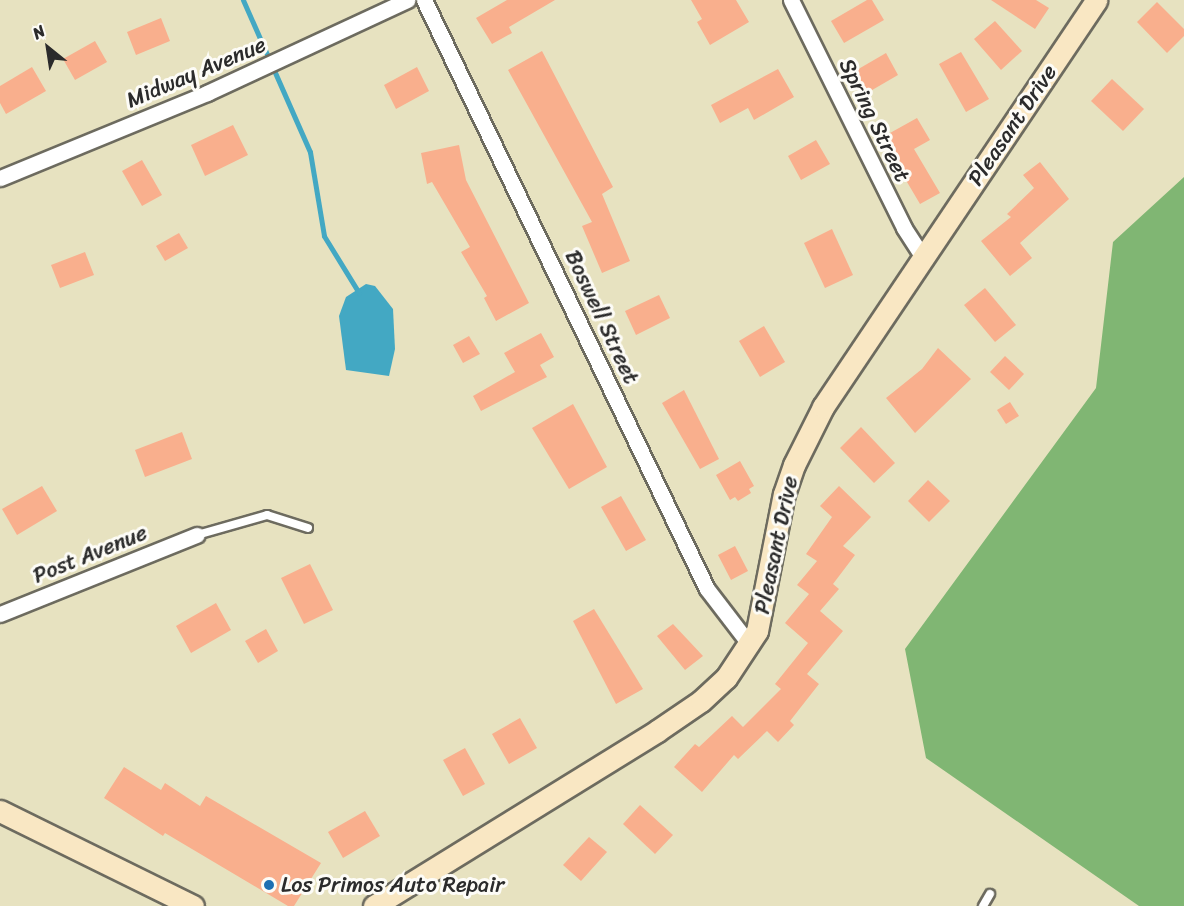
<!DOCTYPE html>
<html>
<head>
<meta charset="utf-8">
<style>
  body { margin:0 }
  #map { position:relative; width:1184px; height:906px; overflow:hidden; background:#e7e2c0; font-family:Sriracha,sans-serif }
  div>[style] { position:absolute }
  .forest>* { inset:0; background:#80b673 }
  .water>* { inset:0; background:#43a8c3 }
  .stream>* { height:5px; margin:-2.5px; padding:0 2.5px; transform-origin:2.5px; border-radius:2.5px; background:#43a8c3 }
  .building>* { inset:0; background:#f9af8d }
  .roads { filter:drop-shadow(2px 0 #6d6b5f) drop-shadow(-2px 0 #6d6b5f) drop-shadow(0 2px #6d6b5f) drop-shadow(0 -2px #6d6b5f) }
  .lane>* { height:8px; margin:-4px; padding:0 4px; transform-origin:4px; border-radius:4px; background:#fff }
  .street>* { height:15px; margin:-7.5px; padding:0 7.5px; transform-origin:7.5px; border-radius:7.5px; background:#fff }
  .secondary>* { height:21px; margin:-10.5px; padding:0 10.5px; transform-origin:10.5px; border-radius:10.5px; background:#f9e7c3 }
  .dots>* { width:16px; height:16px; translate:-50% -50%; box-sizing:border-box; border:3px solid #fdfcf7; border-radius:50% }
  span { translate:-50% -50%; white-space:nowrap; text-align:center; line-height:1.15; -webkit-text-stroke:6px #fdfcf7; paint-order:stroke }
  .street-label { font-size:22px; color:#2b2b2b }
  .poi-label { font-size:22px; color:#2b2b2b }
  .left { translate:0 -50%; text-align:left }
  .north { position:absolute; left:18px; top:18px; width:60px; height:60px; -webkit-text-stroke:4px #fdfcf7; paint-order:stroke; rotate:330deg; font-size:16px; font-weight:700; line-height:24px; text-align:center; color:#2b2b2b }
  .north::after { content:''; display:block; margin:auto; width:21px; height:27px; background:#2b2b2b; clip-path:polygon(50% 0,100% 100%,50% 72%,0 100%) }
</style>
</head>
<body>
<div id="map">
  <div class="forest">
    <i style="clip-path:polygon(1184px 177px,1184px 906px,1139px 906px,926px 758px,905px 649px,1096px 388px,1113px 242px)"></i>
  </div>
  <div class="water">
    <i style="clip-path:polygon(366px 284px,375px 286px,393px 309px,395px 349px,389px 376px,346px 370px,339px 316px,346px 297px)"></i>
  </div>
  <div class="stream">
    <i style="left:243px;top:0;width:166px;rotate:66.2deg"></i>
    <i style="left:310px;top:152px;width:85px;rotate:80.5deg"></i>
    <i style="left:324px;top:236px;width:67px;rotate:58.4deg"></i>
  </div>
  <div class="building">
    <i style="clip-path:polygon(507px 0,555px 0,509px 27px,512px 33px,492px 44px,476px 18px)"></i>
    <i style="clip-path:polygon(691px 0,736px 0,749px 22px,710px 45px,697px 22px,702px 19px)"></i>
    <i style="clip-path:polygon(867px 0,872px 0,884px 20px,844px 43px,831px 21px)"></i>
    <i style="clip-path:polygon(991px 0,1036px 0,1049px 8px,1035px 29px)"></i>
    <i style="clip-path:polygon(1157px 2px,1184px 29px,1184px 36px,1167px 53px,1137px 22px)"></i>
    <i style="clip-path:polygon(161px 18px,170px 41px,136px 55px,127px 32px)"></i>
    <i style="clip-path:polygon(995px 21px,1022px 51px,1001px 70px,974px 39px)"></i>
    <i style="clip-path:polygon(95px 41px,107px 62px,75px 80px,63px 59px)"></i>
    <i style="clip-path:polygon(542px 51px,613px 187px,602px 194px,630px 261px,602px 273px,582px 226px,592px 222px,508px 70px)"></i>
    <i style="clip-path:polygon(961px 52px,989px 99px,966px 112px,939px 64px)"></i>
    <i style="clip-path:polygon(886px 53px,898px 75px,867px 93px,855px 71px)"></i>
    <i style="clip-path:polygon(32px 67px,46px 91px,6px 114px,0 103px,0 86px)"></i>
    <i style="clip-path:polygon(417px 67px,429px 91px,396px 109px,384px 85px)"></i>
    <i style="clip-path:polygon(778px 69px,794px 97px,754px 120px,748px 108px,720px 123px,711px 105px)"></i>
    <i style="clip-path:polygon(1112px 79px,1144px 109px,1123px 131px,1091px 101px)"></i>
    <i style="clip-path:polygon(917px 118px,930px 140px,914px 149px,940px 193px,920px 204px,881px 138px)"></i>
    <i style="clip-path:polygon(233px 125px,248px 155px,205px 176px,191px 145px)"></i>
    <i style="clip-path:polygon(816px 140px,830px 164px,801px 180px,788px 156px)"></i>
    <i style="clip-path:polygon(459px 145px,466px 180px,529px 303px,496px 321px,484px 298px,487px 296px,461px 252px,470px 247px,432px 182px,427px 184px,421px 153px)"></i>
    <i style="clip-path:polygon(142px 160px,162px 195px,142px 206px,122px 171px)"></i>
    <i style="clip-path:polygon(1040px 162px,1069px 199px,1020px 243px,1032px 258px,1010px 276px,981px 241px,1011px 217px,1007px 214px,1034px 188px,1023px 175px)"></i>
    <i style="clip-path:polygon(832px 229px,853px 275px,825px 288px,804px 243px)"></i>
    <i style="clip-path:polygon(179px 233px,188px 248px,165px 261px,156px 246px)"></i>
    <i style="clip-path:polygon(85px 252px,94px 275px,60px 288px,51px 265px)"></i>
    <i style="clip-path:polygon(985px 288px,1016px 325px,995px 342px,964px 305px)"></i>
    <i style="clip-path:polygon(659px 295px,670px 318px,636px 335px,625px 311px)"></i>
    <i style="clip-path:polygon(764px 326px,785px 362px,760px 377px,739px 341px)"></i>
    <i style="clip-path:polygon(541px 333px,554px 357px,540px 365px,547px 377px,481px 411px,473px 396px,515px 372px,504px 353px)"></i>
    <i style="clip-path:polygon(469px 336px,480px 354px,463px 363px,453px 345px)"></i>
    <i style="clip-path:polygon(938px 348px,971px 379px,915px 433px,886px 398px,922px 369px)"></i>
    <i style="clip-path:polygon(1005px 356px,1024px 374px,1009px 390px,990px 372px)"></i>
    <i style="clip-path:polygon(684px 390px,719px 459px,700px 469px,662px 403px)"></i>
    <i style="clip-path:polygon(1010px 402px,1019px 416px,1006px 424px,997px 410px)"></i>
    <i style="clip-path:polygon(573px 404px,607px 467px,569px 489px,532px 428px)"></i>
    <i style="clip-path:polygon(861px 427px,895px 463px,874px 483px,840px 448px)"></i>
    <i style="clip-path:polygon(182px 432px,192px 459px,145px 477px,135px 450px)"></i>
    <i style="clip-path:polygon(740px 461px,754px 486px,749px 489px,751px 493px,738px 501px,735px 497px,730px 500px,716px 475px)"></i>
    <i style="clip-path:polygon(928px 480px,950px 501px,929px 522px,908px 501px)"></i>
    <i style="clip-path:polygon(42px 486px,57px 511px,17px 535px,2px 509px)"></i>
    <i style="clip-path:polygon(839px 486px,871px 517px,843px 546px,855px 555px,833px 584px,839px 589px,820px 611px,843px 631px,807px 674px,819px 684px,790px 721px,794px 725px,778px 742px,767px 731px,738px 759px,734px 755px,702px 792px,674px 767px,695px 744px,699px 747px,732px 716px,743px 727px,781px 689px,775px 684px,808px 643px,785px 623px,809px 594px,797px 585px,817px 561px,806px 554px,832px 517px,820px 506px)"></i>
    <i style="clip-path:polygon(621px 496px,646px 540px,626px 551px,601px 507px)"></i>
    <i style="clip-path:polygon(735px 546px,748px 571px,731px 580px,718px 555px)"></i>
    <i style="clip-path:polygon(310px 564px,333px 610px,304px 624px,281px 578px)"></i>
    <i style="clip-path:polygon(216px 603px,231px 630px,191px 653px,176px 626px)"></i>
    <i style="clip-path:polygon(594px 609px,643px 689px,616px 704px,573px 621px)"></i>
    <i style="clip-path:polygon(673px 624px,703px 656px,685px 670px,657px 636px)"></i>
    <i style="clip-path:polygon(266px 629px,278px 651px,258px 663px,245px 641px)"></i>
    <i style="clip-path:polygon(520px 718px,537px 748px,509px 764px,492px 734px)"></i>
    <i style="clip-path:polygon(465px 748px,485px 784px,463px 796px,443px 760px)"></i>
    <i style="clip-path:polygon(124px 767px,161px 790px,165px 783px,200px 806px,206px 796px,321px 863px,294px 906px,288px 906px,165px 833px,163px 836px,104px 798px)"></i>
    <i style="clip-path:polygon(640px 805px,673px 835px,655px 854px,623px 824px)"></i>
    <i style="clip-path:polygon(365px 811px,380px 836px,343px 858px,328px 832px)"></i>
    <i style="clip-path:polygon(589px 837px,607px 852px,581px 881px,563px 865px)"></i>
  </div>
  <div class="roads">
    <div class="lane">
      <i style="left:197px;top:535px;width:73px;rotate:-15.9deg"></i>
      <i style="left:267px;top:515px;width:43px;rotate:17.6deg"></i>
      <i style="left:983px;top:906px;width:14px;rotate:-60deg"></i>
    </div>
    <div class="street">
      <i style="left:424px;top:0;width:653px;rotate:64.34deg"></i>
      <i style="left:707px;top:589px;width:71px;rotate:52.5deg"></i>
      <i style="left:791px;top:0;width:254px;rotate:63.6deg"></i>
      <i style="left:904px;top:228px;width:35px;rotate:57deg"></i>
      <i style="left:0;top:178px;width:224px;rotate:-22.3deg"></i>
      <i style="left:207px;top:93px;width:221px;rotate:-24.9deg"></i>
      <i style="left:0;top:614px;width:212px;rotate:-21.9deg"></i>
    </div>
    <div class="secondary">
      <i style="left:0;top:811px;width:215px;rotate:26.2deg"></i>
      <i style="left:374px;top:906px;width:333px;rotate:-31.7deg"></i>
      <i style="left:657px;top:731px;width:53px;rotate:-34.3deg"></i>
      <i style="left:701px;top:701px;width:34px;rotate:-43deg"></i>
      <i style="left:726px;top:678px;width:56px;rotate:-56.6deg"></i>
      <i style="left:757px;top:631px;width:140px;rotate:-78.9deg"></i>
      <i style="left:784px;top:494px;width:31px;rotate:-71deg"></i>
      <i style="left:794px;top:465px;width:65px;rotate:-63.4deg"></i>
      <i style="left:823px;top:407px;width:490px;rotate:-56.1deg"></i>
    </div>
  </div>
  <div class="dots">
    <i style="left:269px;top:885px;background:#1f6fb2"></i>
  </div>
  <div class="street-label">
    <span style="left:196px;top:72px;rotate:-23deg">Midway Avenue</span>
    <span style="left:875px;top:120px;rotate:64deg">Spring Street</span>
    <span style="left:1012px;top:125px;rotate:-56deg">Pleasant Drive</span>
    <span style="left:602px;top:317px;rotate:65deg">Boswell Street</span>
    <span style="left:776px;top:545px;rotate:-78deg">Pleasant Drive</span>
    <span style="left:90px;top:554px;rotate:-22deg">Post Avenue</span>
  </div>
  <div class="poi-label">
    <span class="left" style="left:281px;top:885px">Los Primos Auto Repair</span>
  </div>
  <div class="north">N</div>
</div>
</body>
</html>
